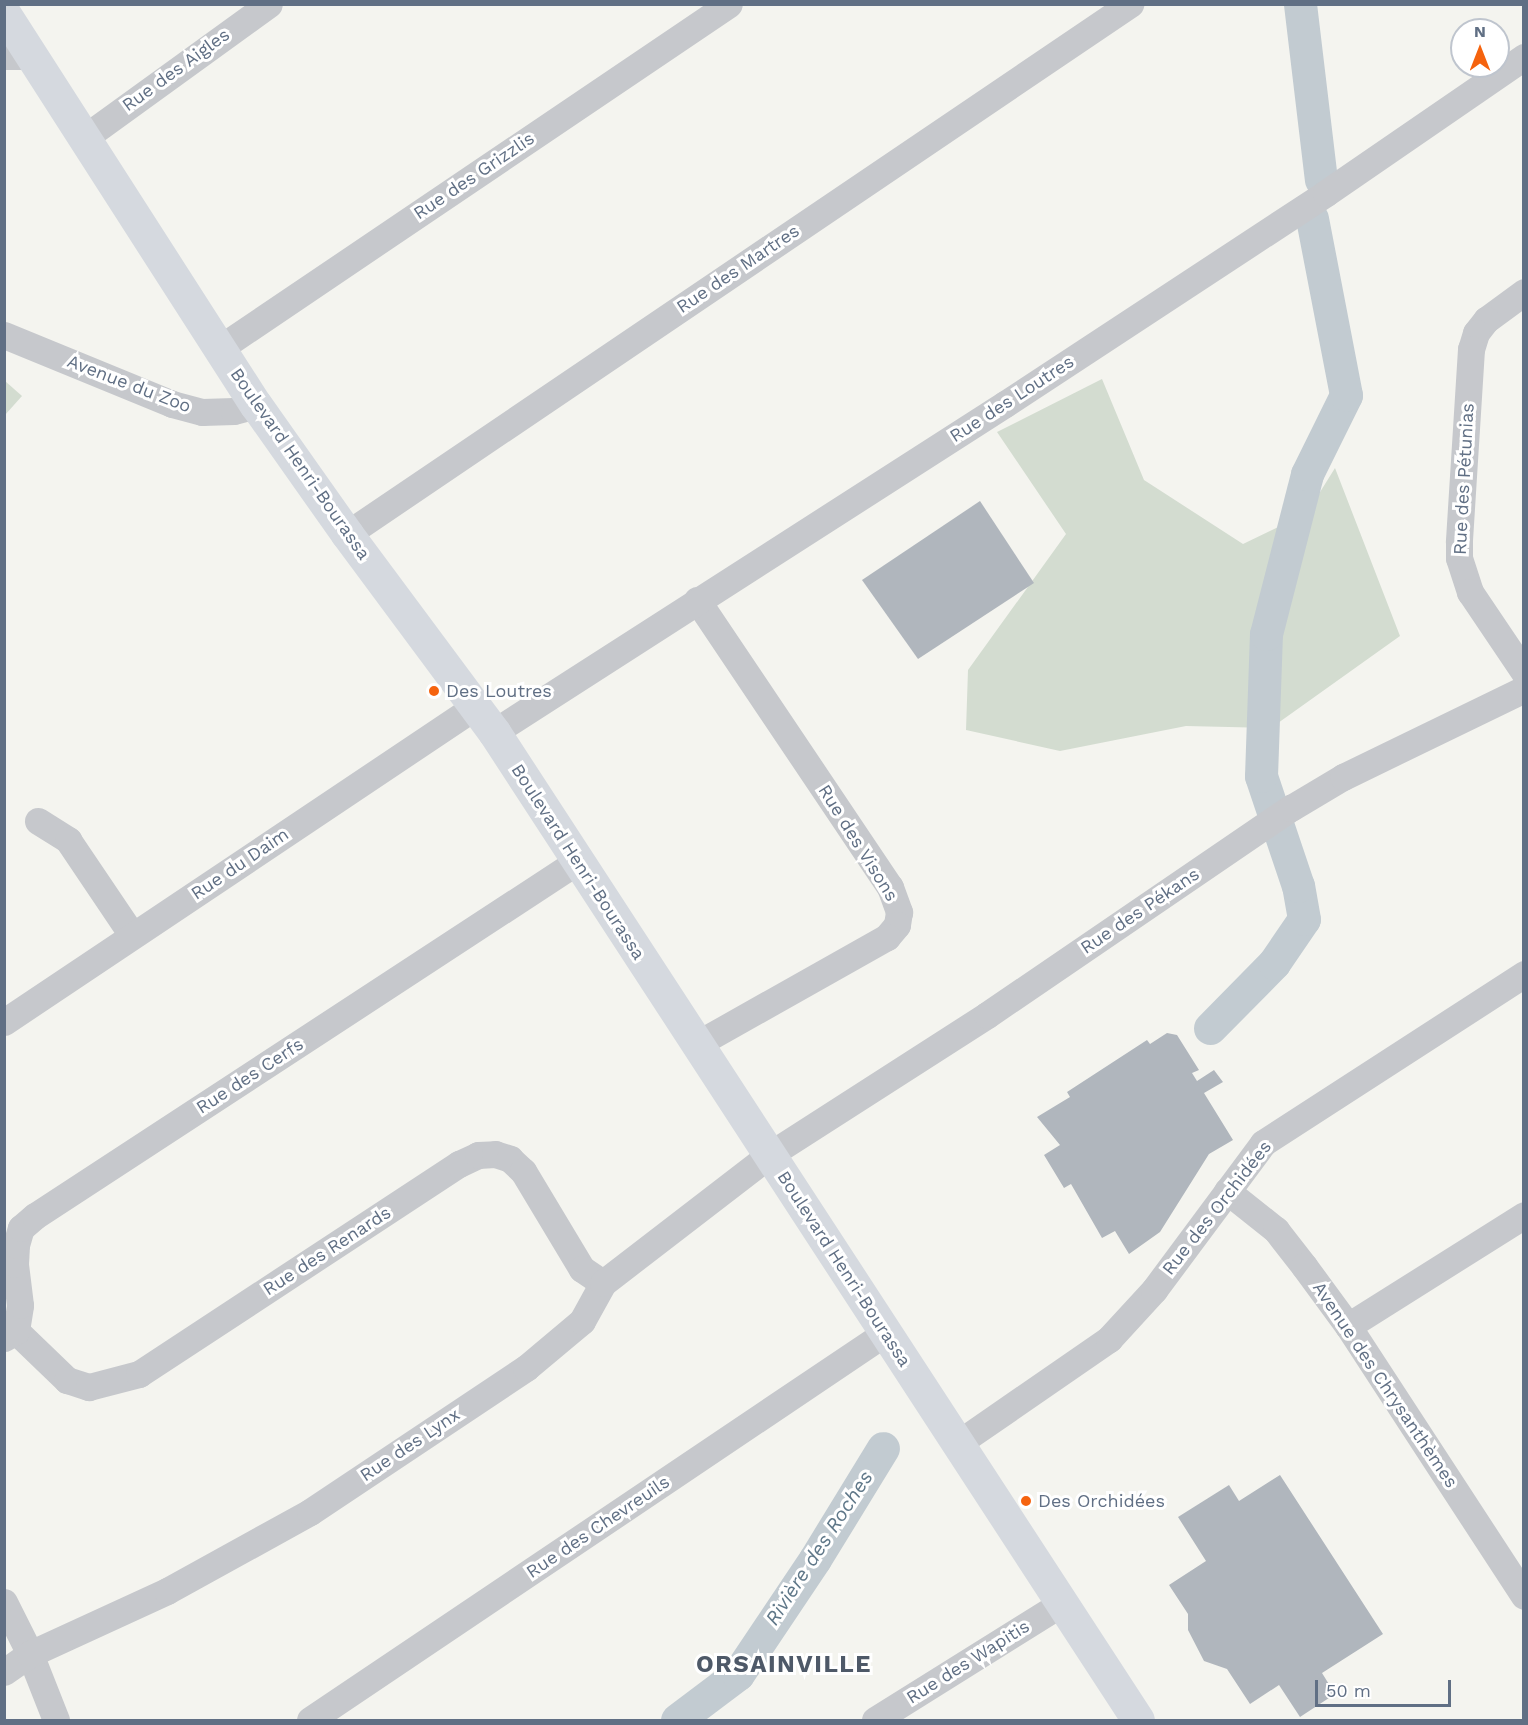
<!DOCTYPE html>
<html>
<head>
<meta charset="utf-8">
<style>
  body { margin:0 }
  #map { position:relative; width:1528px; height:1725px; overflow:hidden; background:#f4f4ef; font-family:"Work Sans",sans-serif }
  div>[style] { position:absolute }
  .green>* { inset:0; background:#d3dcd0 }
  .river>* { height:33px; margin:-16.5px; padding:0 16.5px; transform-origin:16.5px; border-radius:16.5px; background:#c2cbd1 }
  .building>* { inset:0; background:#b0b6bd }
  .minor>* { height:27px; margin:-13.5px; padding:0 13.5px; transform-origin:13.5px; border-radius:13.5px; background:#c6c8cc }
  .major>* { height:33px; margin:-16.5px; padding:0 16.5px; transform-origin:16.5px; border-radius:16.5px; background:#d5d9df }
  .dots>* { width:16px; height:16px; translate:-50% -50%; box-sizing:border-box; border:3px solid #fff; border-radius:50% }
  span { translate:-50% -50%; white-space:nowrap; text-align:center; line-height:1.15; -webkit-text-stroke:6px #fff; paint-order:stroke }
  .street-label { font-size:18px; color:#606f84 }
  .poi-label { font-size:18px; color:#606f84 }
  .left { translate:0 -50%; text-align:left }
  .water-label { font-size:20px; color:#607889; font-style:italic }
  .district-label { font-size:24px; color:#4e5968; font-weight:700; letter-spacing:1.5px }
  .frame { position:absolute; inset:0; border:6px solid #606f84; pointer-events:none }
  .north { position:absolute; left:1450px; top:18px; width:60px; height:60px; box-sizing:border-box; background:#fff; border:2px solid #bfc5ce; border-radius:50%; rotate:0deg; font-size:16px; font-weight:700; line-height:24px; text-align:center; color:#606f84 }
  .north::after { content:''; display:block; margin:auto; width:21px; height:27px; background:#f5630e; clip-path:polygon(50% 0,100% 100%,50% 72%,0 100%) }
  .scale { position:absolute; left:1315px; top:1680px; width:136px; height:27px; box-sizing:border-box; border:3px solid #606f84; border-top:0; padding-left:8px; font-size:18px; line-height:21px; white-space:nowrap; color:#606f84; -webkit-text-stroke:4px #fff; paint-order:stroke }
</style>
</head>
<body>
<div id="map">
  <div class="green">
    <i style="clip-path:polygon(1102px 379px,1144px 480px,1243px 544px,1307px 513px,1335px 468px,1400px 636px,1271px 728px,1186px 726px,1060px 751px,966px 730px,968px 670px,1066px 534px,997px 432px)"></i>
    <i style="clip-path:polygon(5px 381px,22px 396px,5px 415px)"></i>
  </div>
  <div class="river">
    <i style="left:1300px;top:4px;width:177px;rotate:83.2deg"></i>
    <i style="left:1210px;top:1028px;width:91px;rotate:-45.4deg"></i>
    <i style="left:1274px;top:963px;width:53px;rotate:-55.7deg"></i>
    <i style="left:1304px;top:919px;width:34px;rotate:-100deg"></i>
    <i style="left:1298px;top:886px;width:116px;rotate:-108.6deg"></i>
    <i style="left:1261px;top:776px;width:142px;rotate:-88deg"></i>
    <i style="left:1266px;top:634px;width:165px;rotate:-75.6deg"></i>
    <i style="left:1307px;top:474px;width:88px;rotate:-63.7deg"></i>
    <i style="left:1346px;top:395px;width:180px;rotate:-100.9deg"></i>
    <i style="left:677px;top:1720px;width:76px;rotate:-37deg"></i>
    <i style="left:738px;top:1674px;width:138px;rotate:-56.2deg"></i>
    <i style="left:815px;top:1559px;width:130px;rotate:-58.5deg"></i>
  </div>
  <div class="building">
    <i style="clip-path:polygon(980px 501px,1034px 583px,918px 659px,862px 580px)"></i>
    <i style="clip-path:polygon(1167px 1033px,1177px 1035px,1199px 1070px,1192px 1073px,1197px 1081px,1214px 1070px,1223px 1082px,1204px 1093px,1233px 1140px,1209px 1154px,1160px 1232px,1129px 1254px,1115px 1231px,1102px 1238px,1071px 1184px,1064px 1188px,1044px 1155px,1060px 1145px,1037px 1117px,1070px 1097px,1067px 1092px,1147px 1040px,1150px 1044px)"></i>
    <i style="clip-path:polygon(1280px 1475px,1383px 1634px,1322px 1673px,1335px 1694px,1300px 1717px,1279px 1685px,1250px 1704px,1227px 1669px,1204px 1661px,1188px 1630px,1188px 1614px,1169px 1585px,1206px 1561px,1178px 1517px,1229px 1485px,1239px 1501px)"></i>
  </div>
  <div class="minor">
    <i style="left:4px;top:56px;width:28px"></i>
    <i style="left:84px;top:138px;width:228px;rotate:-35.9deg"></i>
    <i style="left:1524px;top:292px;width:47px;rotate:143.6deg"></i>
    <i style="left:1486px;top:320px;width:16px;rotate:128deg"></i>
    <i style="left:1476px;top:333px;width:17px;rotate:107deg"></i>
    <i style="left:1471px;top:349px;width:193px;rotate:93.6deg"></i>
    <i style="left:1459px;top:542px;width:16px;rotate:90deg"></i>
    <i style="left:1459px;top:558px;width:36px;rotate:72deg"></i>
    <i style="left:1470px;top:592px;width:97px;rotate:56deg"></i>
    <i style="left:4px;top:335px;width:182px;rotate:22.3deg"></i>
    <i style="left:172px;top:404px;width:31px;rotate:15deg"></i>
    <i style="left:202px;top:412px;width:32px;rotate:-2deg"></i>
    <i style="left:234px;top:411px;width:23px;rotate:-15deg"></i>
    <i style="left:220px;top:348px;width:614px;rotate:-34.05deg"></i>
    <i style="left:347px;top:534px;width:946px;rotate:-34.09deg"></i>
    <i style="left:697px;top:600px;width:346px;rotate:56.1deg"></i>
    <i style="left:890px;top:887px;width:27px;rotate:70deg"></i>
    <i style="left:899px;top:912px;width:13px;rotate:99deg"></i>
    <i style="left:897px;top:925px;width:16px;rotate:130deg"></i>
    <i style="left:887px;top:937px;width:218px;rotate:150.6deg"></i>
    <i style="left:494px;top:732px;width:607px;rotate:-32.7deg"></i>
    <i style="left:1005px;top:404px;width:384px;rotate:-33.3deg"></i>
    <i style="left:1326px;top:193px;width:240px;rotate:-34.5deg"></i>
    <i style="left:38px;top:821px;width:36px;rotate:32deg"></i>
    <i style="left:68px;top:840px;width:115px;rotate:56deg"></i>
    <i style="left:4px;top:1022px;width:568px;rotate:-33.8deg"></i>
    <i style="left:1227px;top:1191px;width:63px;rotate:38.5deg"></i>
    <i style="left:1276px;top:1230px;width:46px;rotate:52.1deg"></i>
    <i style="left:1304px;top:1266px;width:74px;rotate:53.7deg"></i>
    <i style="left:1348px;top:1326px;width:322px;rotate:56.9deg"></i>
    <i style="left:1348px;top:1326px;width:208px;rotate:-32.2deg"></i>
    <i style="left:16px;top:1331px;width:71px;rotate:43.9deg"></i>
    <i style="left:67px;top:1380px;width:23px;rotate:18deg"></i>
    <i style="left:89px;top:1387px;width:52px;rotate:-14.6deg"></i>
    <i style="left:139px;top:1374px;width:383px;rotate:-33.3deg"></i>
    <i style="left:459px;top:1164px;width:21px;rotate:-25deg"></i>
    <i style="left:478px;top:1155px;width:17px;rotate:-3deg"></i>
    <i style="left:495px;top:1154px;width:16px;rotate:18deg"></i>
    <i style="left:510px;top:1159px;width:18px;rotate:43deg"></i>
    <i style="left:523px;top:1171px;width:114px;rotate:59deg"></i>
    <i style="left:582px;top:1269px;width:25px;rotate:34deg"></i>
    <i style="left:4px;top:1338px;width:14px;rotate:-30deg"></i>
    <i style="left:16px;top:1331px;width:26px;rotate:-81deg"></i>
    <i style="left:20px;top:1305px;width:41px;rotate:-97deg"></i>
    <i style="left:15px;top:1264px;width:19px;rotate:-87deg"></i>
    <i style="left:16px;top:1245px;width:18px;rotate:-74deg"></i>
    <i style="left:21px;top:1228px;width:18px;rotate:-41deg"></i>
    <i style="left:35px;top:1216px;width:649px;rotate:-33.18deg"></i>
    <i style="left:957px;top:1444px;width:185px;rotate:-34.6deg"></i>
    <i style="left:1109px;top:1339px;width:67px;rotate:-47.4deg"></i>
    <i style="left:1154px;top:1290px;width:183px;rotate:-53.4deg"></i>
    <i style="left:1263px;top:1143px;width:311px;rotate:-32.9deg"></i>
    <i style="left:4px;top:1602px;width:58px;rotate:63.4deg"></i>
    <i style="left:30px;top:1654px;width:71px;rotate:68.5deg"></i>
    <i style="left:4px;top:1672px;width:32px;rotate:-35deg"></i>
    <i style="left:30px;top:1654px;width:151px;rotate:-24.7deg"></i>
    <i style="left:167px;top:1591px;width:163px;rotate:-28.9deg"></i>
    <i style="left:310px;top:1512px;width:260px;rotate:-33.7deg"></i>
    <i style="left:526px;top:1368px;width:73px;rotate:-40deg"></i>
    <i style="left:582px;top:1321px;width:43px;rotate:-61.1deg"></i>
    <i style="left:603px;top:1283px;width:210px;rotate:-37.6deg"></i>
    <i style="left:769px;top:1155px;width:259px;rotate:-32.7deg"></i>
    <i style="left:987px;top:1015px;width:368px;rotate:-34.3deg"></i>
    <i style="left:1291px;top:808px;width:61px;rotate:-30.8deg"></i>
    <i style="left:1343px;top:777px;width:201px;rotate:-25.9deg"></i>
    <i style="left:310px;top:1720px;width:693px;rotate:-33.94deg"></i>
    <i style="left:875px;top:1720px;width:221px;rotate:-32deg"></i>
  </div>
  <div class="major">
    <i style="left:4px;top:13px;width:466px;rotate:57.3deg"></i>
    <i style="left:256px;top:405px;width:158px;rotate:54.8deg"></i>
    <i style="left:347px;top:534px;width:247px;rotate:53.4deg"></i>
    <i style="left:494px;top:732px;width:1179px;rotate:56.9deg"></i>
  </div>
  <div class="dots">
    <i style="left:434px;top:691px;background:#f5630e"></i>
    <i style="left:1026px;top:1501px;background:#f5630e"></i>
  </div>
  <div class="street-label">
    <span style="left:176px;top:70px;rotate:-36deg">Rue des Aigles</span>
    <span style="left:474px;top:176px;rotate:-34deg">Rue des Grizzlis</span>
    <span style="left:738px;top:269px;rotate:-34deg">Rue des Martres</span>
    <span style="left:129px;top:384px;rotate:21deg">Avenue du Zoo</span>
    <span style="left:1012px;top:399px;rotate:-33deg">Rue des Loutres</span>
    <span style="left:300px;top:464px;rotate:55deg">Boulevard Henri-Bourassa</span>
    <span style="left:1464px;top:479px;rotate:-87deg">Rue des Pétunias</span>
    <span style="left:858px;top:843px;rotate:58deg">Rue des Visons</span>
    <span style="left:578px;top:862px;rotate:57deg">Boulevard Henri-Bourassa</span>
    <span style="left:240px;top:864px;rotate:-34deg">Rue du Daim</span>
    <span style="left:1140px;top:911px;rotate:-34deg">Rue des Pékans</span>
    <span style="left:250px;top:1076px;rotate:-33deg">Rue des Cerfs</span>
    <span style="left:1217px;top:1208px;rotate:-52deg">Rue des Orchidées</span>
    <span style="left:327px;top:1251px;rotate:-33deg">Rue des Renards</span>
    <span style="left:844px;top:1269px;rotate:57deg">Boulevard Henri-Bourassa</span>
    <span style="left:1385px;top:1385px;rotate:56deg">Avenue des Chrysanthèmes</span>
    <span style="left:410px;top:1445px;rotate:-34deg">Rue des Lynx</span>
    <span style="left:598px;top:1527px;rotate:-34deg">Rue des Chevreuils</span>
    <span style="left:968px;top:1662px;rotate:-32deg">Rue des Wapitis</span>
  </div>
  <div class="poi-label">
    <span class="left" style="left:446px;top:691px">Des Loutres</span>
    <span class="left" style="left:1038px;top:1501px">Des Orchidées</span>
  </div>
  <div class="water-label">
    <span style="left:819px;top:1548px;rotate:-57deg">Rivière des Roches</span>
  </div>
  <div class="district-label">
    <span style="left:784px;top:1665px">ORSAINVILLE</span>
  </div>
  <div class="frame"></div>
  <div class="north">N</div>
  <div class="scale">50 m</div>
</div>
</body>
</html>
